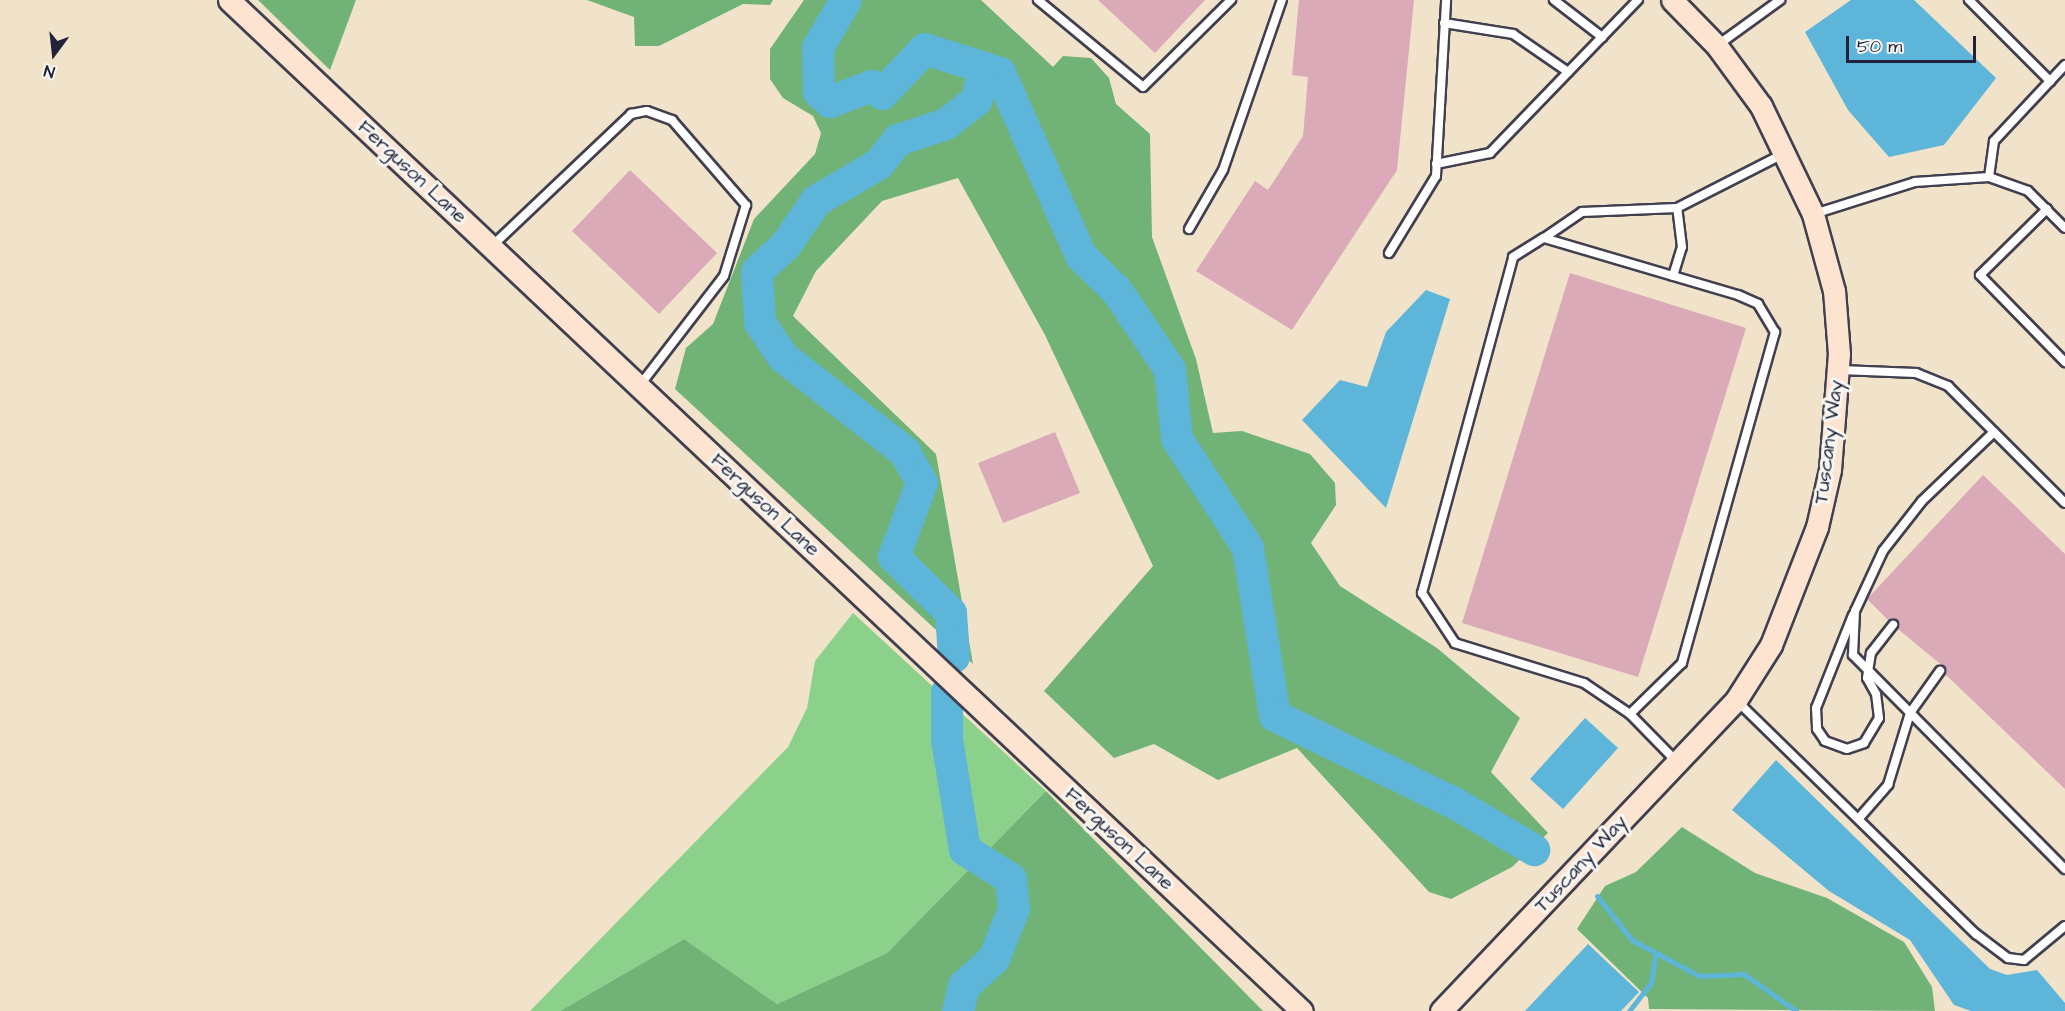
<!DOCTYPE html>
<html>
<head>
<meta charset="utf-8">
<style>
  body { margin:0 }
  #map { position:relative; width:2065px; height:1011px; overflow:hidden; background:#f0e3c9; font-family:"Architects Daughter",sans-serif }
  div>[style] { position:absolute }
  .green>* { inset:0; background:#8cd18b }
  .forest>* { inset:0; background:#71b377 }
  .water>* { inset:0; background:#5db5da }
  .stream>* { height:5px; margin:-2.5px; padding:0 2.5px; transform-origin:2.5px; border-radius:2.5px; background:#5db5da }
  .river>* { height:32px; margin:-16px; padding:0 16px; transform-origin:16px; border-radius:16px; background:#5db5da }
  .building>* { inset:0; background:#dbaab8 }
  .roads { filter:drop-shadow(2px 0 #413f50) drop-shadow(-2px 0 #413f50) drop-shadow(0 2px #413f50) drop-shadow(0 -2px #413f50) }
  .lane>* { height:8px; margin:-4px; padding:0 4px; transform-origin:4px; border-radius:4px; background:#fff }
  .secondary>* { height:21px; margin:-10.5px; padding:0 10.5px; transform-origin:10.5px; border-radius:10.5px; background:#fde4d0 }
  span { translate:-50% -50%; white-space:nowrap; text-align:center; line-height:1.15; -webkit-text-stroke:6px #f6f6f2; paint-order:stroke }
  .street-label { font-size:20px; color:#22223b }
  .north { position:absolute; left:24px; top:24px; width:60px; height:60px; -webkit-text-stroke:4px #f6f6f2; paint-order:stroke; rotate:195deg; font-size:16px; font-weight:700; line-height:24px; text-align:center; color:#22223b }
  .north::after { content:''; display:block; margin:auto; width:21px; height:27px; background:#22223b; clip-path:polygon(50% 0,100% 100%,50% 72%,0 100%) }
  .scale { position:absolute; left:1846px; top:36px; width:130px; height:27px; box-sizing:border-box; border:3px solid #22223b; border-top:0; padding-left:8px; font-size:18px; line-height:21px; white-space:nowrap; color:#22223b; -webkit-text-stroke:4px #f6f6f2; paint-order:stroke }
</style>
</head>
<body>
<div id="map">
  <div class="green">
    <i style="clip-path:polygon(853px 613px,1046px 791px,887px 953px,777px 1004px,684px 939px,560px 1011px,530px 1011px,788px 747px,807px 708px,815px 661px)"></i>
  </div>
  <div class="forest">
    <i style="clip-path:polygon(258px 0,356px 0,330px 70px)"></i>
    <i style="clip-path:polygon(587px 0,773px 0,770px 5px,743px 4px,659px 46px,635px 46px,634px 17px)"></i>
    <i style="clip-path:polygon(804px 0,981px 0,1053px 67px,1063px 56px,1091px 58px,1109px 78px,1116px 104px,1150px 134px,1152px 237px,1196px 359px,1213px 433px,1242px 431px,1310px 454px,1335px 483px,1336px 505px,1311px 543px,1340px 586px,1437px 648px,1520px 718px,1491px 772px,1548px 833px,1512px 867px,1451px 899px,1429px 892px,1297px 748px,1218px 780px,1154px 744px,1114px 758px,1044px 691px,1153px 566px,1045px 335px,958px 178px,882px 201px,816px 271px,793px 316px,936px 454px,973px 664px,675px 389px,686px 348px,713px 324px,754px 219px,815px 154px,821px 133px,813px 116px,783px 98px,770px 79px,770px 49px)"></i>
    <i style="clip-path:polygon(1046px 791px,1263px 1011px,560px 1011px,684px 939px,777px 1004px,887px 953px)"></i>
    <i style="clip-path:polygon(1682px 827px,1755px 873px,1827px 898px,1904px 942px,1932px 987px,1935px 1011px,1649px 1009px,1648px 998px,1577px 929px,1605px 886px,1636px 872px)"></i>
  </div>
  <div class="water">
    <i style="clip-path:polygon(1851px 0,1914px 0,1996px 78px,1944px 145px,1889px 157px,1848px 110px,1805px 32px)"></i>
    <i style="clip-path:polygon(1426px 290px,1450px 299px,1386px 508px,1302px 420px,1340px 380px,1367px 387px,1386px 332px)"></i>
    <i style="clip-path:polygon(1585px 718px,1618px 748px,1563px 809px,1530px 779px)"></i>
    <i style="clip-path:polygon(1776px 760px,1990px 969px,2007px 975px,2037px 970px,2065px 1003px,2065px 1011px,1971px 1011px,1954px 1005px,1910px 940px,1829px 891px,1732px 810px)"></i>
    <i style="clip-path:polygon(1588px 944px,1639px 992px,1621px 1011px,1525px 1011px)"></i>
  </div>
  <div class="stream">
    <i style="left:1597px;top:896px;width:56px;rotate:51.5deg"></i>
    <i style="left:1632px;top:940px;width:76px;rotate:28.2deg"></i>
    <i style="left:1699px;top:976px;width:45px;rotate:-2.5deg"></i>
    <i style="left:1744px;top:974px;width:64px;rotate:35.4deg"></i>
    <i style="left:1629px;top:1011px;width:36px;rotate:-52deg"></i>
    <i style="left:1651px;top:983px;width:30px;rotate:-81deg"></i>
  </div>
  <div class="river">
    <i style="left:846px;top:0;width:56px;rotate:120.3deg"></i>
    <i style="left:818px;top:48px;width:44px;rotate:88.7deg"></i>
    <i style="left:819px;top:92px;width:15px;rotate:42deg"></i>
    <i style="left:830px;top:102px;width:45px;rotate:-20.9deg"></i>
    <i style="left:872px;top:86px;width:13px;rotate:39deg"></i>
    <i style="left:882px;top:94px;width:62px;rotate:-46.3deg"></i>
    <i style="left:925px;top:49px;width:79px;rotate:17.7deg"></i>
    <i style="left:1000px;top:73px;width:200px;rotate:66.1deg"></i>
    <i style="left:1081px;top:256px;width:50px;rotate:44.2deg"></i>
    <i style="left:1117px;top:291px;width:95px;rotate:56.1deg"></i>
    <i style="left:1170px;top:370px;width:69px;rotate:84.2deg"></i>
    <i style="left:1177px;top:439px;width:130px;rotate:56.9deg"></i>
    <i style="left:1248px;top:548px;width:170px;rotate:80.9deg"></i>
    <i style="left:1275px;top:716px;width:201px;rotate:25.9deg"></i>
    <i style="left:1456px;top:804px;width:91px;rotate:30.5deg"></i>
    <i style="left:954px;top:657px;width:44px;rotate:-93.9deg"></i>
    <i style="left:951px;top:613px;width:80px;rotate:-135.5deg"></i>
    <i style="left:894px;top:557px;width:79px;rotate:-69.3deg"></i>
    <i style="left:922px;top:483px;width:35px;rotate:-119deg"></i>
    <i style="left:905px;top:452px;width:155px;rotate:-142.1deg"></i>
    <i style="left:783px;top:357px;width:41px;rotate:-124.1deg"></i>
    <i style="left:760px;top:323px;width:51px;rotate:-93.4deg"></i>
    <i style="left:757px;top:272px;width:40px;rotate:-43deg"></i>
    <i style="left:786px;top:245px;width:53px;rotate:-55.7deg"></i>
    <i style="left:816px;top:201px;width:73px;rotate:-30.4deg"></i>
    <i style="left:879px;top:164px;width:31px;rotate:-52deg"></i>
    <i style="left:898px;top:140px;width:51px;rotate:-18.4deg"></i>
    <i style="left:946px;top:124px;width:39px;rotate:-38deg"></i>
    <i style="left:977px;top:100px;width:29px;rotate:-78deg"></i>
    <i style="left:947px;top:692px;width:48px;rotate:90deg"></i>
    <i style="left:947px;top:740px;width:111px;rotate:80.7deg"></i>
    <i style="left:965px;top:850px;width:54px;rotate:32.2deg"></i>
    <i style="left:1011px;top:879px;width:30px;rotate:84deg"></i>
    <i style="left:1014px;top:909px;width:54px;rotate:111.8deg"></i>
    <i style="left:994px;top:959px;width:40px;rotate:138deg"></i>
    <i style="left:964px;top:986px;width:26px;rotate:103deg"></i>
  </div>
  <div class="building">
    <i style="clip-path:polygon(1098px 0,1205px 0,1155px 53px)"></i>
    <i style="clip-path:polygon(1299px 0,1414px 0,1397px 170px,1292px 330px,1196px 271px,1255px 181px,1268px 190px,1303px 136px,1308px 77px,1292px 75px)"></i>
    <i style="clip-path:polygon(630px 170px,717px 253px,659px 314px,572px 231px)"></i>
    <i style="clip-path:polygon(1570px 273px,1746px 328px,1638px 677px,1462px 623px)"></i>
    <i style="clip-path:polygon(1055px 432px,1080px 493px,1003px 523px,978px 463px)"></i>
    <i style="clip-path:polygon(1983px 475px,2065px 554px,2065px 789px,1945px 674px,1944px 667px,1898px 629px,1897px 621px,1889px 621px,1867px 599px)"></i>
  </div>
  <div class="roads">
    <div class="lane">
      <i style="left:1038px;top:0;width:136px;rotate:39.6deg"></i>
      <i style="left:1143px;top:87px;width:124px;rotate:-44.7deg"></i>
      <i style="left:1554px;top:0;width:61px;rotate:37.6deg"></i>
      <i style="left:1969px;top:0;width:115px;rotate:45deg"></i>
      <i style="left:1444px;top:23px;width:70px;rotate:9.1deg"></i>
      <i style="left:1513px;top:34px;width:67px;rotate:34.6deg"></i>
      <i style="left:1718px;top:45px;width:77px;rotate:-36deg"></i>
      <i style="left:1436px;top:164px;width:55px;rotate:-11.5deg"></i>
      <i style="left:1490px;top:153px;width:213px;rotate:-46deg"></i>
      <i style="left:1989px;top:177px;width:36px;rotate:-82deg"></i>
      <i style="left:1994px;top:141px;width:104px;rotate:-46.9deg"></i>
      <i style="left:2047px;top:209px;width:94px;rotate:135.4deg"></i>
      <i style="left:1980px;top:275px;width:122px;rotate:45.7deg"></i>
      <i style="left:1814px;top:214px;width:106px;rotate:-17.6deg"></i>
      <i style="left:1915px;top:182px;width:74px;rotate:-3.9deg"></i>
      <i style="left:1989px;top:177px;width:41px;rotate:19.7deg"></i>
      <i style="left:2028px;top:191px;width:52px;rotate:45deg"></i>
      <i style="left:1189px;top:229px;width:68px;rotate:-60deg"></i>
      <i style="left:1223px;top:170px;width:180px;rotate:-70.9deg"></i>
      <i style="left:1544px;top:238px;width:46px;rotate:-34.4deg"></i>
      <i style="left:1582px;top:212px;width:95px;rotate:-2.4deg"></i>
      <i style="left:1677px;top:208px;width:117px;rotate:-27deg"></i>
      <i style="left:492px;top:246px;width:192px;rotate:-43.5deg"></i>
      <i style="left:631px;top:114px;width:16px;rotate:-11deg"></i>
      <i style="left:647px;top:111px;width:27px;rotate:20deg"></i>
      <i style="left:672px;top:120px;width:113px;rotate:49deg"></i>
      <i style="left:746px;top:205px;width:74px;rotate:107.2deg"></i>
      <i style="left:724px;top:276px;width:138px;rotate:127.6deg"></i>
      <i style="left:1389px;top:253px;width:90px;rotate:-58.6deg"></i>
      <i style="left:1436px;top:176px;width:176px;rotate:-86.7deg"></i>
      <i style="left:1673px;top:276px;width:30px;rotate:-73deg"></i>
      <i style="left:1682px;top:247px;width:39px;rotate:-97deg"></i>
      <i style="left:1840px;top:370px;width:76px;rotate:2.3deg"></i>
      <i style="left:1916px;top:373px;width:35px;rotate:22deg"></i>
      <i style="left:1948px;top:386px;width:165px;rotate:45deg"></i>
      <i style="left:1994px;top:432px;width:100px;rotate:136.2deg"></i>
      <i style="left:1922px;top:501px;width:63px;rotate:128deg"></i>
      <i style="left:1883px;top:551px;width:66px;rotate:115deg"></i>
      <i style="left:1855px;top:611px;width:44px;rotate:92.6deg"></i>
      <i style="left:1853px;top:655px;width:301px;rotate:45.3deg"></i>
      <i style="left:1853px;top:615px;width:100px;rotate:111.7deg"></i>
      <i style="left:1816px;top:708px;width:21px;rotate:87deg"></i>
      <i style="left:1817px;top:729px;width:14px;rotate:56deg"></i>
      <i style="left:1825px;top:741px;width:23px;rotate:20deg"></i>
      <i style="left:1847px;top:749px;width:18px;rotate:-19deg"></i>
      <i style="left:1864px;top:743px;width:29px;rotate:-59deg"></i>
      <i style="left:1879px;top:718px;width:24px;rotate:-97deg"></i>
      <i style="left:1876px;top:694px;width:18px;rotate:-119deg"></i>
      <i style="left:1867px;top:678px;width:25px;rotate:-81deg"></i>
      <i style="left:1871px;top:653px;width:36px;rotate:-52deg"></i>
      <i style="left:1737px;top:701px;width:334px;rotate:44.3deg"></i>
      <i style="left:1976px;top:934px;width:40px;rotate:37deg"></i>
      <i style="left:2008px;top:958px;width:16px;rotate:7deg"></i>
      <i style="left:2024px;top:960px;width:53px;rotate:-39.7deg"></i>
      <i style="left:1630px;top:714px;width:55px;rotate:-146deg"></i>
      <i style="left:1584px;top:683px;width:135px;rotate:-162.8deg"></i>
      <i style="left:1455px;top:643px;width:60px;rotate:-123.4deg"></i>
      <i style="left:1422px;top:593px;width:348px;rotate:-74.8deg"></i>
      <i style="left:1513px;top:257px;width:36px;rotate:-32deg"></i>
      <i style="left:1544px;top:238px;width:202px;rotate:16.4deg"></i>
      <i style="left:1738px;top:295px;width:22px;rotate:24deg"></i>
      <i style="left:1758px;top:304px;width:33px;rotate:59deg"></i>
      <i style="left:1775px;top:332px;width:344px;rotate:105.7deg"></i>
      <i style="left:1682px;top:663px;width:73px;rotate:135.6deg"></i>
      <i style="left:1630px;top:714px;width:66px;rotate:45.6deg"></i>
      <i style="left:1860px;top:817px;width:43px;rotate:-48.8deg"></i>
      <i style="left:1888px;top:785px;width:75px;rotate:-73deg"></i>
      <i style="left:1910px;top:713px;width:52px;rotate:-54.5deg"></i>
    </div>
    <div class="secondary">
      <i style="left:229px;top:0;width:1474px;rotate:43.3deg"></i>
      <i style="left:1441px;top:1011px;width:429px;rotate:-46.5deg"></i>
      <i style="left:1736px;top:700px;width:65px;rotate:-57.5deg"></i>
      <i style="left:1771px;top:645px;width:127px;rotate:-68.7deg"></i>
      <i style="left:1817px;top:527px;width:58px;rotate:-77.2deg"></i>
      <i style="left:1830px;top:470px;width:116px;rotate:-85.6deg"></i>
      <i style="left:1839px;top:354px;width:63px;rotate:-94.5deg"></i>
      <i style="left:1834px;top:291px;width:80px;rotate:-105.3deg"></i>
      <i style="left:1813px;top:214px;width:120px;rotate:-115.7deg"></i>
      <i style="left:1761px;top:106px;width:74px;rotate:-126.3deg"></i>
      <i style="left:1717px;top:46px;width:64px;rotate:-134.4deg"></i>
    </div>
  </div>
  <div class="street-label">
    <span style="left:412px;top:172px;rotate:43deg">Ferguson Lane</span>
    <span style="left:1829px;top:442px;rotate:-83deg">Tuscany Way</span>
    <span style="left:765px;top:505px;rotate:43deg">Ferguson Lane</span>
    <span style="left:1119px;top:839px;rotate:43deg">Ferguson Lane</span>
    <span style="left:1581px;top:864px;rotate:-47deg">Tuscany Way</span>
  </div>
  <div class="north">N</div>
  <div class="scale">50 m</div>
</div>
</body>
</html>
